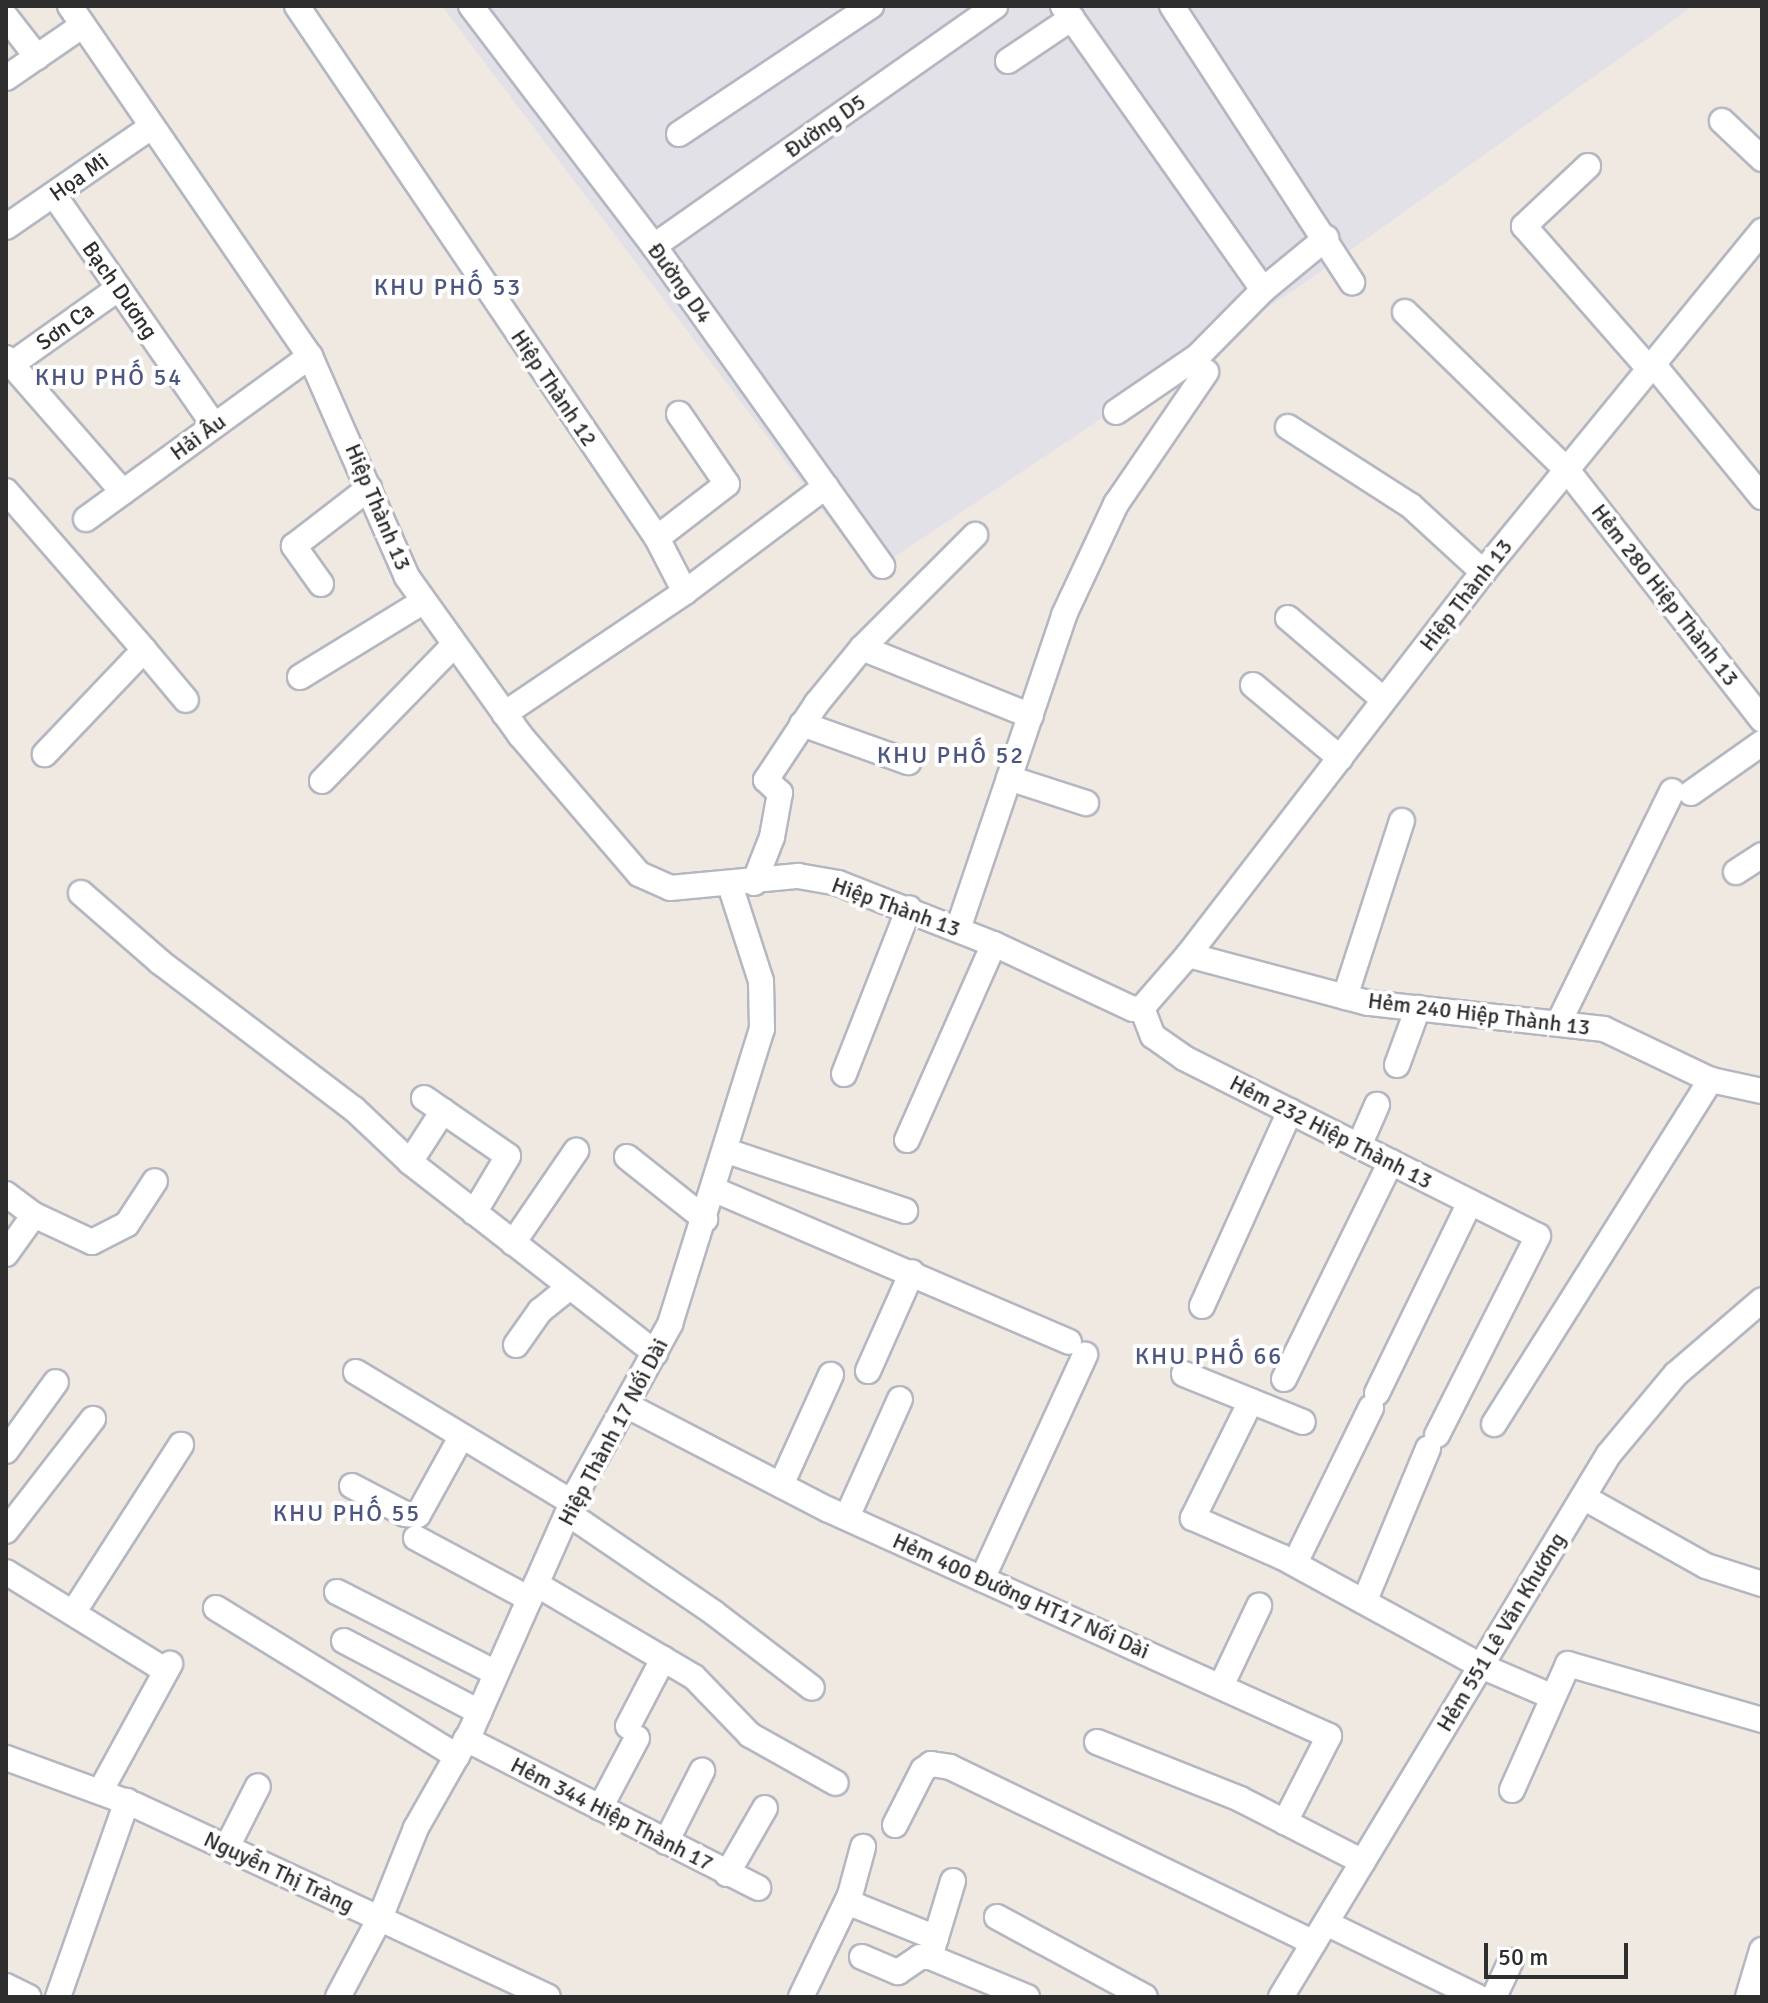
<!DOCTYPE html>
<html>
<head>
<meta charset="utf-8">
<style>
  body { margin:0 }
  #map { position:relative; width:1768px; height:2003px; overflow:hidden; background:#efe9e1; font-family:Signika,sans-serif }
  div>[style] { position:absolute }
  .industrial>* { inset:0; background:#e3e1e8 }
  .roads { filter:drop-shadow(2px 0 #b4b7c1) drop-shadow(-2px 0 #b4b7c1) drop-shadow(0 2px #b4b7c1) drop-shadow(0 -2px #b4b7c1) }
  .minor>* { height:24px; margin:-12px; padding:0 12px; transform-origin:12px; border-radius:12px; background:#fff }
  span { translate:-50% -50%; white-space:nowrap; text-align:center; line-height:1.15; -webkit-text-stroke:8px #fff; paint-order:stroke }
  .street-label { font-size:22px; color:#2e2e2e }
  .neighbourhood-label { font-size:24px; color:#4d5680; letter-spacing:2px }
  .frame { position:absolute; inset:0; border:8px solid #2e2e2e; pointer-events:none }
  .scale { position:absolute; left:1484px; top:1943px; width:144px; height:36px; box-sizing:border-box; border:4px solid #2e2e2e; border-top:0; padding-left:10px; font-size:24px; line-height:28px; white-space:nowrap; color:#2e2e2e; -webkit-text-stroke:6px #fff; paint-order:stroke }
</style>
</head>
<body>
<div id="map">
  <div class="industrial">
    <i style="clip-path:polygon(442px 6px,1693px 6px,1303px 284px,870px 573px)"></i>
  </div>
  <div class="roads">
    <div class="minor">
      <i style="left:70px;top:6px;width:424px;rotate:55.6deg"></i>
      <i style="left:310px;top:356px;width:241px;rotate:66.3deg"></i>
      <i style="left:407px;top:577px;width:194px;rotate:54.4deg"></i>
      <i style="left:520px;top:735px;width:183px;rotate:49.4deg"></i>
      <i style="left:639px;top:874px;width:34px;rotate:24deg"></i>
      <i style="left:670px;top:888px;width:129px;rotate:-5.4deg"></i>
      <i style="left:798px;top:876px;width:41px;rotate:9.9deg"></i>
      <i style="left:838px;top:883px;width:168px;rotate:21.4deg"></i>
      <i style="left:994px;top:944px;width:153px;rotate:25.1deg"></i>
      <i style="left:1133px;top:1009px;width:9px;rotate:-6deg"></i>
      <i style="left:1142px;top:1008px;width:70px;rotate:-49deg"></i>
      <i style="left:1188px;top:955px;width:483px;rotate:-52.4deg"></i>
      <i style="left:1483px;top:572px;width:441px;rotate:-50.7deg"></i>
      <i style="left:297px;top:6px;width:642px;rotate:55.91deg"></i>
      <i style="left:657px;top:538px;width:61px;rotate:62.6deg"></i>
      <i style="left:685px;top:592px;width:218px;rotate:146deg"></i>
      <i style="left:471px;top:6px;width:302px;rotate:52.7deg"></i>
      <i style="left:654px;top:246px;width:393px;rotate:54.5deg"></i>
      <i style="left:1063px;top:6px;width:347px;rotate:54.8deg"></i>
      <i style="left:1172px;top:6px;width:330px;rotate:56.9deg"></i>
      <i style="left:6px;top:17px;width:51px;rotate:52.2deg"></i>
      <i style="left:1008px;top:61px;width:77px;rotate:-33.9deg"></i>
      <i style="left:6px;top:78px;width:93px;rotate:-34.5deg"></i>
      <i style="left:1722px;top:121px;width:55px;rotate:43.5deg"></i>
      <i style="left:679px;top:134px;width:231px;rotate:-33.7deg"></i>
      <i style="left:1588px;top:166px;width:88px;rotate:136.8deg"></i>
      <i style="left:1524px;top:226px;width:190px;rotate:48.8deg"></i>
      <i style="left:54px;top:195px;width:280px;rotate:55.2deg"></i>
      <i style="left:6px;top:227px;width:176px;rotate:-34.6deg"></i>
      <i style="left:654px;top:246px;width:417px;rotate:-35.1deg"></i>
      <i style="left:1405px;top:312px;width:226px;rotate:44.3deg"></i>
      <i style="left:1567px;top:470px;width:317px;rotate:52deg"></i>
      <i style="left:6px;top:358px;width:178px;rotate:48.9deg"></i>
      <i style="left:12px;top:364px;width:131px;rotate:-35.4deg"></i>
      <i style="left:1653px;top:364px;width:172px;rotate:50.7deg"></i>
      <i style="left:1116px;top:412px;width:99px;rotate:-34.3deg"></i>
      <i style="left:1198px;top:356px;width:93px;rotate:-45.4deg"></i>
      <i style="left:1263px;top:290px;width:82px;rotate:-39.5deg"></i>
      <i style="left:1288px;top:427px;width:146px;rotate:32.7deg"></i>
      <i style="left:1411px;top:506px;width:98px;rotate:42.5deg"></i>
      <i style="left:6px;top:491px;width:211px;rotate:49deg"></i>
      <i style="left:144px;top:650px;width:144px;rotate:133.6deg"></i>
      <i style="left:86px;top:519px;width:277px;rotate:-36deg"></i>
      <i style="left:657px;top:538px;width:88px;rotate:-37.6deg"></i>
      <i style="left:727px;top:484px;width:85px;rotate:-124.4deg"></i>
      <i style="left:321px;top:584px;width:47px;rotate:-125.4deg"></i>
      <i style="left:294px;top:546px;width:95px;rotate:-37.7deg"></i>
      <i style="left:685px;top:592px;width:176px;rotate:-36.9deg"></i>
      <i style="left:1288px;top:618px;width:126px;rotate:40.5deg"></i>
      <i style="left:862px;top:648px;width:182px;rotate:21.9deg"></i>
      <i style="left:144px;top:650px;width:65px;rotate:50deg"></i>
      <i style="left:300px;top:677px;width:145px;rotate:-31.5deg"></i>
      <i style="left:1253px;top:685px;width:114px;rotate:40deg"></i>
      <i style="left:802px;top:724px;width:113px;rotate:19.7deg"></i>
      <i style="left:1009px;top:778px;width:81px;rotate:18deg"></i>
      <i style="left:322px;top:781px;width:190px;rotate:-45.9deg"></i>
      <i style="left:1691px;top:793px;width:87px;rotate:-35.2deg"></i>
      <i style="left:1736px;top:872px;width:31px;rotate:-33deg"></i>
      <i style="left:754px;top:883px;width:49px;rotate:-68.6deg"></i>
      <i style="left:772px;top:837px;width:45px;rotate:-79.7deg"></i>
      <i style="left:780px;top:793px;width:19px;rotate:-137deg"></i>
      <i style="left:766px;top:780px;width:92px;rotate:-56.5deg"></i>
      <i style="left:817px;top:703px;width:71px;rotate:-50.7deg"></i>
      <i style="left:862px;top:648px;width:160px;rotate:-45deg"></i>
      <i style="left:81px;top:893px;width:105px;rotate:41.1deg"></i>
      <i style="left:160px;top:962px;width:243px;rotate:37.2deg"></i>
      <i style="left:354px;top:1109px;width:77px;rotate:43.4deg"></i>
      <i style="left:410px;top:1162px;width:311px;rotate:37.9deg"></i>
      <i style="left:958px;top:929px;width:331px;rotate:-71.3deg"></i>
      <i style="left:1064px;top:615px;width:123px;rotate:-64.9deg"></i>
      <i style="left:1116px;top:504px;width:160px;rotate:-55.7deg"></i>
      <i style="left:1188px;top:955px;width:187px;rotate:14.9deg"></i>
      <i style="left:1369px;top:1003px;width:236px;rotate:6.3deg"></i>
      <i style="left:1604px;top:1029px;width:119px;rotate:25.5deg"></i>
      <i style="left:1711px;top:1080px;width:52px;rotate:12.2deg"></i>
      <i style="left:1345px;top:997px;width:185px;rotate:-72.1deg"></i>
      <i style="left:1142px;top:1008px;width:30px;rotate:69deg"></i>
      <i style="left:1153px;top:1036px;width:38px;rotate:35deg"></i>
      <i style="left:1184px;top:1058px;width:396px;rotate:26.7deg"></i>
      <i style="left:1538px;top:1236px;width:223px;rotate:116.9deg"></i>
      <i style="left:1559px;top:1022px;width:257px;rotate:-63.9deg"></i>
      <i style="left:1397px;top:1065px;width:61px;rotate:-69.8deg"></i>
      <i style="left:844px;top:1074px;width:178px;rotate:-68.6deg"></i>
      <i style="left:424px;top:1098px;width:102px;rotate:34.6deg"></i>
      <i style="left:508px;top:1156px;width:66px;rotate:120.8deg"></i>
      <i style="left:907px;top:1140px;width:214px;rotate:-66.1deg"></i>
      <i style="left:1359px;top:1146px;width:45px;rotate:-66.3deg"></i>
      <i style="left:727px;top:1151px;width:188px;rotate:18.6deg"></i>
      <i style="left:627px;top:1157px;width:100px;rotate:38.5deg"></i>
      <i style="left:410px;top:1162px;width:61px;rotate:-57.1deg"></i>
      <i style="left:715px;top:1190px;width:385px;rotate:23.2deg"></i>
      <i style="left:6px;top:1194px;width:35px;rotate:37deg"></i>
      <i style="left:513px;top:1243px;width:112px;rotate:-55.6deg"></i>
      <i style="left:6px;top:1254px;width:48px;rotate:-54.3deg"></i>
      <i style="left:34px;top:1215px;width:64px;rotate:25deg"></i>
      <i style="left:92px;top:1242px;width:39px;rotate:-27deg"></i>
      <i style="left:127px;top:1224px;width:51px;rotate:-56.9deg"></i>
      <i style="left:1202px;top:1306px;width:214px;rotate:-65.7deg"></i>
      <i style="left:516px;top:1345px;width:42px;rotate:-54.8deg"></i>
      <i style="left:540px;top:1311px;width:38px;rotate:-39deg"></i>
      <i style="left:868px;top:1371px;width:108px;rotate:-66deg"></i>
      <i style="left:356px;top:1372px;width:253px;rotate:31.1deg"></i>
      <i style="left:1184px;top:1374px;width:128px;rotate:22deg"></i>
      <i style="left:1284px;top:1379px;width:242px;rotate:-63.8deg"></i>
      <i style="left:1377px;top:1393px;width:212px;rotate:-64deg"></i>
      <i style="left:1251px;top:1401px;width:131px;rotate:116.4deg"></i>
      <i style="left:1193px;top:1518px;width:97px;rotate:23.7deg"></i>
      <i style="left:1282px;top:1557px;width:227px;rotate:28.7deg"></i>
      <i style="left:1481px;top:1666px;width:78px;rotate:23.3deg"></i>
      <i style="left:628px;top:1406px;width:224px;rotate:27.4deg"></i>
      <i style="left:827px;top:1509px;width:551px;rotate:24.33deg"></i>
      <i style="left:1329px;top:1736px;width:97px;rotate:117.1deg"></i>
      <i style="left:1494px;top:1424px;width:407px;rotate:-57.8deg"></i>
      <i style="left:6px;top:1451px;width:85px;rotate:-54.1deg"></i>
      <i style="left:781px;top:1485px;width:121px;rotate:-65.6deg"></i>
      <i style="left:352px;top:1486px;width:60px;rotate:27.8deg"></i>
      <i style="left:405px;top:1514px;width:13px;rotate:4deg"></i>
      <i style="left:418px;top:1515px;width:89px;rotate:-61.1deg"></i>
      <i style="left:1583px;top:1497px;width:141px;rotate:29.3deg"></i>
      <i style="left:1706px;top:1566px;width:59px;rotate:17.8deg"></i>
      <i style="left:569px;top:1514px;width:176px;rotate:34.3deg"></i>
      <i style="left:714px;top:1613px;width:123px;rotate:37.4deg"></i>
      <i style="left:847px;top:1517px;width:129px;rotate:-65.8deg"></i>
      <i style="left:6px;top:1531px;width:142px;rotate:-52.2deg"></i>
      <i style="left:416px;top:1538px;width:129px;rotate:28.2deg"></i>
      <i style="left:1295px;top:1563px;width:173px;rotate:-63.9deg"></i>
      <i style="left:6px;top:1572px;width:188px;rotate:31.7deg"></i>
      <i style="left:982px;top:1579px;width:247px;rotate:-65.3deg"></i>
      <i style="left:536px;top:1584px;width:183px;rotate:30.5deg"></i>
      <i style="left:694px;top:1677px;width:81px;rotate:46deg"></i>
      <i style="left:750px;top:1735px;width:98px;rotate:29.2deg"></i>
      <i style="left:337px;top:1592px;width:178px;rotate:27deg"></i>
      <i style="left:1365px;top:1600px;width:164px;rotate:-67.4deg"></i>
      <i style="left:216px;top:1608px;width:283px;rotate:31.6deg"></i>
      <i style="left:73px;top:1613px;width:200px;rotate:-57.3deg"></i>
      <i style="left:344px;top:1641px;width:153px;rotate:27.7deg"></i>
      <i style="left:1221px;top:1686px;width:89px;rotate:-64.6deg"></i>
      <i style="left:628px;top:1726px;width:76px;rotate:-62.4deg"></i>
      <i style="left:466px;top:1739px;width:328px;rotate:27deg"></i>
      <i style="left:1097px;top:1742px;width:154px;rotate:21.7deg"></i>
      <i style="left:1240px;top:1799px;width:138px;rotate:27.1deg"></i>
      <i style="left:6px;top:1758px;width:137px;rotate:20deg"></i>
      <i style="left:135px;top:1805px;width:455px;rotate:24.9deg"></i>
      <i style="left:101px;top:1790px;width:144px;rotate:-61.3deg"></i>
      <i style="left:1512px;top:1790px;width:138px;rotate:-66deg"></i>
      <i style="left:1568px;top:1664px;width:202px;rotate:16.1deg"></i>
      <i style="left:600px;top:1808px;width:79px;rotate:-62.1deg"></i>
      <i style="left:895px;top:1825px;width:62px;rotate:-63deg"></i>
      <i style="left:923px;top:1770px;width:10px;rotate:-37deg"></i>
      <i style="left:931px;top:1764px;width:19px;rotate:9deg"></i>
      <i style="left:950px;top:1767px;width:404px;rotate:25.8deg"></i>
      <i style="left:666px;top:1842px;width:80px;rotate:-63.1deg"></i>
      <i style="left:227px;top:1847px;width:68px;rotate:-63.1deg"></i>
      <i style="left:727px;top:1874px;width:76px;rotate:-60.1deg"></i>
      <i style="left:953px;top:1881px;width:79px;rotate:106.8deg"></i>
      <i style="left:930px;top:1957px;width:105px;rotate:22.4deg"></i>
      <i style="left:847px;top:1902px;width:96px;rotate:22deg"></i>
      <i style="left:997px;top:1917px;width:168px;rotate:28.4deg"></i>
      <i style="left:1326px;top:1923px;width:169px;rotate:26deg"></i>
      <i style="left:862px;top:1957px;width:39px;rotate:23deg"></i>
      <i style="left:898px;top:1972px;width:27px;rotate:-34deg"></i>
      <i style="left:920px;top:1957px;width:10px"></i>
      <i style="left:6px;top:1986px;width:25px;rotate:26deg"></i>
      <i style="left:58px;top:1997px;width:208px;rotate:-70.6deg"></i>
      <i style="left:338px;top:1997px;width:89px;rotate:-62deg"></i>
      <i style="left:380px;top:1918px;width:97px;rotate:-68.2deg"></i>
      <i style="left:416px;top:1828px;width:112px;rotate:-60.4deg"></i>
      <i style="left:471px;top:1731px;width:261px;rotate:-66.1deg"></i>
      <i style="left:577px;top:1492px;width:192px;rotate:-61deg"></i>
      <i style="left:670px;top:1324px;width:309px;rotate:-72.7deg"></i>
      <i style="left:762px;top:1029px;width:48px;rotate:-91.2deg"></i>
      <i style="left:761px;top:981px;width:101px;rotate:-107.9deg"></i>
      <i style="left:801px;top:1997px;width:113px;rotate:-64.3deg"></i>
      <i style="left:850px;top:1895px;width:50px;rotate:-74.8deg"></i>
      <i style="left:1281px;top:1997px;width:634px;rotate:-58.87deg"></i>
      <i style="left:1609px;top:1454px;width:104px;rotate:-50.1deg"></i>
      <i style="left:1676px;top:1374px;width:113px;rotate:-40.7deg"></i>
      <i style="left:1494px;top:1997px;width:40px;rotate:-65deg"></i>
      <i style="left:1748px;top:1997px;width:49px;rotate:-73.4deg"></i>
    </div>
  </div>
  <div class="street-label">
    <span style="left:825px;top:126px;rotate:-35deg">Đường D5</span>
    <span style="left:79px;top:177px;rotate:-35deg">Họa Mi</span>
    <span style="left:680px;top:283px;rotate:54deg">Đường D4</span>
    <span style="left:120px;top:290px;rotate:55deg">Bạch Dương</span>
    <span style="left:65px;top:326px;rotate:-36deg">Sơn Ca</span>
    <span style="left:554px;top:388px;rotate:56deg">Hiệp Thành 12</span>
    <span style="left:198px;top:437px;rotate:-36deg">Hải Âu</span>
    <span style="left:378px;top:507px;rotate:67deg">Hiệp Thành 13</span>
    <span style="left:1466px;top:595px;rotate:-52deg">Hiệp Thành 13</span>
    <span style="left:1665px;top:595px;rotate:52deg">Hẻm 280 Hiệp Thành 13</span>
    <span style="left:896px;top:907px;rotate:20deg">Hiệp Thành 13</span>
    <span style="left:1479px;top:1014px;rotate:7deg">Hẻm 240 Hiệp Thành 13</span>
    <span style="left:1331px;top:1132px;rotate:27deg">Hẻm 232 Hiệp Thành 13</span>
    <span style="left:613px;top:1432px;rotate:-62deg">Hiệp Thành 17 Nối Dài</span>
    <span style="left:1021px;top:1596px;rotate:24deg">Hẻm 400 Đường HT17 Nối Dài</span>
    <span style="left:1501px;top:1632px;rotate:-59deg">Hẻm 551 Lê Văn Khương</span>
    <span style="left:612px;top:1814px;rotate:27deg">Hẻm 344 Hiệp Thành 17</span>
    <span style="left:279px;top:1872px;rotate:25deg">Nguyễn Thị Tràng</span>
  </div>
  <div class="neighbourhood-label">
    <span style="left:448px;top:288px">KHU PHỐ 53</span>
    <span style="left:109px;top:378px">KHU PHỐ 54</span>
    <span style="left:951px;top:756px">KHU PHỐ 52</span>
    <span style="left:1209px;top:1357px">KHU PHỐ 66</span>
    <span style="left:347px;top:1514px">KHU PHỐ 55</span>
  </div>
  <div class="frame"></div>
  <div class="scale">50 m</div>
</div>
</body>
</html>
